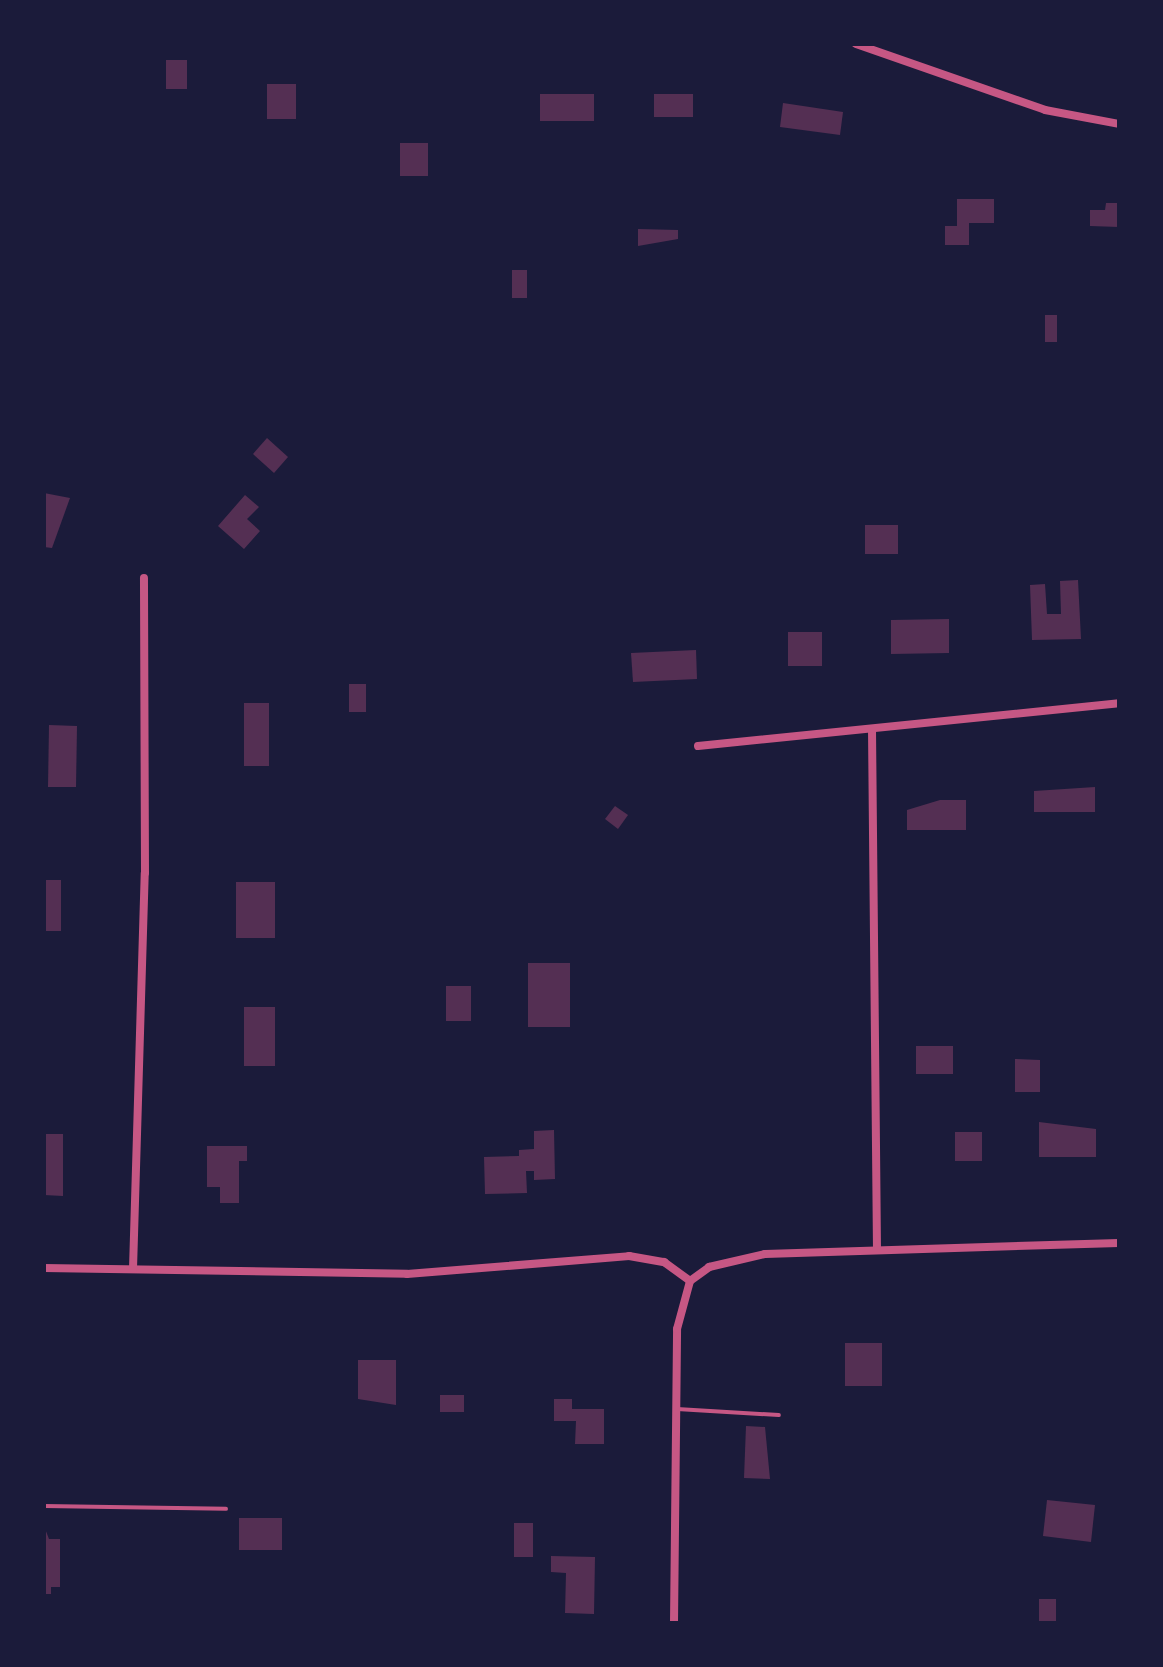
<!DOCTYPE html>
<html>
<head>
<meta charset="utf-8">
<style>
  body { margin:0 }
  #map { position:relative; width:1163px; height:1667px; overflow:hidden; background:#1b1b3a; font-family:Cabin,sans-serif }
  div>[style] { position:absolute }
  .building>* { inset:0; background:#542f53 }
  .service>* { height:4px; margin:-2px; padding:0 2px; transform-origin:2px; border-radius:2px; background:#c65784 }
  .minor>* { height:8px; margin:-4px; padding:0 4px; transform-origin:4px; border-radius:4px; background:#c65784 }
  span { translate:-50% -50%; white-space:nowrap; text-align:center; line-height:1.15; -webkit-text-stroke:6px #1b1b3a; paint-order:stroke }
  .frame { position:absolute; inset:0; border:46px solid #1b1b3a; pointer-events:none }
</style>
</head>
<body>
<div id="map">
  <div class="building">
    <i style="clip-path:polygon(166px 60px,187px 60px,187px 89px,166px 89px)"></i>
    <i style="clip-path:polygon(267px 84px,296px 84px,296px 119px,267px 119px)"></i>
    <i style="clip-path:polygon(540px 94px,594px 94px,594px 121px,540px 121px)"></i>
    <i style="clip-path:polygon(654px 94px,693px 94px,693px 117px,654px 117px)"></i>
    <i style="clip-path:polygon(783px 103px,843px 112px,840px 135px,780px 127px)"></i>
    <i style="clip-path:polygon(400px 143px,428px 143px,428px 176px,400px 176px)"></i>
    <i style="clip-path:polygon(957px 199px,994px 199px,994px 223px,969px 223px,969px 245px,945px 245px,945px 226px,957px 226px)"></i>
    <i style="clip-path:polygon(1106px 203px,1119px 203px,1119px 227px,1090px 226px,1090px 210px,1105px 210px)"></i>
    <i style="clip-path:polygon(638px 229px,678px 230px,678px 239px,638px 246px)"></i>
    <i style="clip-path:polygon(512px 270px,527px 270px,527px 298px,512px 298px)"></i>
    <i style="clip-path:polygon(1045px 315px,1057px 315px,1057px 342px,1045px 342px)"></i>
    <i style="clip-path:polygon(267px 438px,288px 457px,274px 473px,253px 454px)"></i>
    <i style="clip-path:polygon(44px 493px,70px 498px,52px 548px,44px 547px)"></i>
    <i style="clip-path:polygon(245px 495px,259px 507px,247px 519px,260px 531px,244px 549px,218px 526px)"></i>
    <i style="clip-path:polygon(865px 525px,898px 525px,898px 554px,865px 554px)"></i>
    <i style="clip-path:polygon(1078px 580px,1081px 639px,1032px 640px,1030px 585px,1045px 584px,1047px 614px,1061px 614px,1060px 581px)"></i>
    <i style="clip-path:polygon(949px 619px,949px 653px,891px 654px,891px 620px)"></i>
    <i style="clip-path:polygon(788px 632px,822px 632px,822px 666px,788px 666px)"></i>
    <i style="clip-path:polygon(696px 650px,697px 679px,633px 682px,631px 653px)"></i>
    <i style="clip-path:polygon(349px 684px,366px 684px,366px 712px,349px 712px)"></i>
    <i style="clip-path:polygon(244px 703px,269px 703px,269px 766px,244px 766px)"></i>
    <i style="clip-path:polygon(49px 725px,77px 726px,76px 787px,48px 787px)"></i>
    <i style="clip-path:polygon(1095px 787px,1095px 812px,1034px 812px,1034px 791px)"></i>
    <i style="clip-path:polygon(940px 800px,966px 800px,966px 830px,907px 830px,907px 810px)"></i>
    <i style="clip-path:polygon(615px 806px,628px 815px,618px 829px,605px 819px)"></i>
    <i style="clip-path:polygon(44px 880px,61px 880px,61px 931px,44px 931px)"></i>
    <i style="clip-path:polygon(236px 882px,275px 882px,275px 938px,236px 938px)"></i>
    <i style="clip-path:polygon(528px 963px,570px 963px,570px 1027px,528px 1027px)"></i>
    <i style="clip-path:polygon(446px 986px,471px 986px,471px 1021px,446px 1021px)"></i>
    <i style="clip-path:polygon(244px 1007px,275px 1007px,275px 1066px,244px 1066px)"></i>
    <i style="clip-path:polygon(916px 1046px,953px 1046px,953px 1074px,916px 1074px)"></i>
    <i style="clip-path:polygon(1015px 1059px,1040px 1060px,1040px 1092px,1015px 1092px)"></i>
    <i style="clip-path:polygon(1039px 1122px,1096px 1129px,1096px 1157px,1039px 1157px)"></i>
    <i style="clip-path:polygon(554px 1130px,555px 1179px,534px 1180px,534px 1171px,526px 1171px,527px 1193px,485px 1194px,484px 1157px,519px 1156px,519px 1150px,534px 1149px,534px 1131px)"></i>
    <i style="clip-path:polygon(955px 1132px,982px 1132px,982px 1161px,955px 1161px)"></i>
    <i style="clip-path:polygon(44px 1134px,63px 1134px,63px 1196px,44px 1195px)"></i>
    <i style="clip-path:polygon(207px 1146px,247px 1146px,247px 1161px,239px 1161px,239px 1203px,220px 1203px,220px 1187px,207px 1187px)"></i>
    <i style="clip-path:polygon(845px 1343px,882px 1343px,882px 1386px,845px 1386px)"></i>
    <i style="clip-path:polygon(358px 1360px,396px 1360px,396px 1405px,358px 1399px)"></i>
    <i style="clip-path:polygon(440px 1395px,464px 1395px,464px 1412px,440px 1412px)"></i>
    <i style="clip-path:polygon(554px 1399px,572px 1399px,572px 1409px,604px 1409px,604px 1444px,575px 1444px,576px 1421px,554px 1421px)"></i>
    <i style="clip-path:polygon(746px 1426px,765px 1427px,770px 1479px,744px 1478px)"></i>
    <i style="clip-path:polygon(1047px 1500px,1095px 1505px,1091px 1542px,1043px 1536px)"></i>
    <i style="clip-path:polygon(239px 1518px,282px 1518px,282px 1550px,239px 1550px)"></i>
    <i style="clip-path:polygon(514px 1523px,533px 1523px,533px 1557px,514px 1557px)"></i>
    <i style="clip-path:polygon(44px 1526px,49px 1539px,60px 1539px,60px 1587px,51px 1587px,51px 1594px,44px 1594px)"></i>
    <i style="clip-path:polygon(551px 1556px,595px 1557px,594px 1614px,565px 1613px,566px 1573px,551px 1572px)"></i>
    <i style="clip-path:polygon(1039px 1599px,1056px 1599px,1056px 1623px,1039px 1623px)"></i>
  </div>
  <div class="service">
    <i style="left:677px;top:1409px;width:102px;rotate:3.4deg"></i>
    <i style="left:44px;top:1506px;width:182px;rotate:0.9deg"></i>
  </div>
  <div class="minor">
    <i style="left:856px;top:44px;width:200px;rotate:19.2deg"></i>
    <i style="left:1045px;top:110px;width:75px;rotate:10.7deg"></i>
    <i style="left:872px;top:729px;width:521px;rotate:89.45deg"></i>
    <i style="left:698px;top:746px;width:423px;rotate:-5.8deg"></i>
    <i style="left:44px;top:1268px;width:363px;rotate:0.9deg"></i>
    <i style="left:407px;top:1274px;width:223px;rotate:-4.6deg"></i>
    <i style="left:629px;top:1256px;width:36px;rotate:10deg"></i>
    <i style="left:664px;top:1262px;width:32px;rotate:36deg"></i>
    <i style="left:133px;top:1269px;width:396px;rotate:-88.3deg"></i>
    <i style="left:145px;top:873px;width:295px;rotate:-90.2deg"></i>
    <i style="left:674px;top:1623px;width:294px;rotate:-89.4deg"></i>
    <i style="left:677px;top:1329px;width:50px;rotate:-74.8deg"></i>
    <i style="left:690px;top:1281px;width:24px;rotate:-36deg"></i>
    <i style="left:709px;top:1267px;width:57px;rotate:-13.1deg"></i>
    <i style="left:765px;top:1254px;width:354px;rotate:-1.8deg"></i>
  </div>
  <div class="frame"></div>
</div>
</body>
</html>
